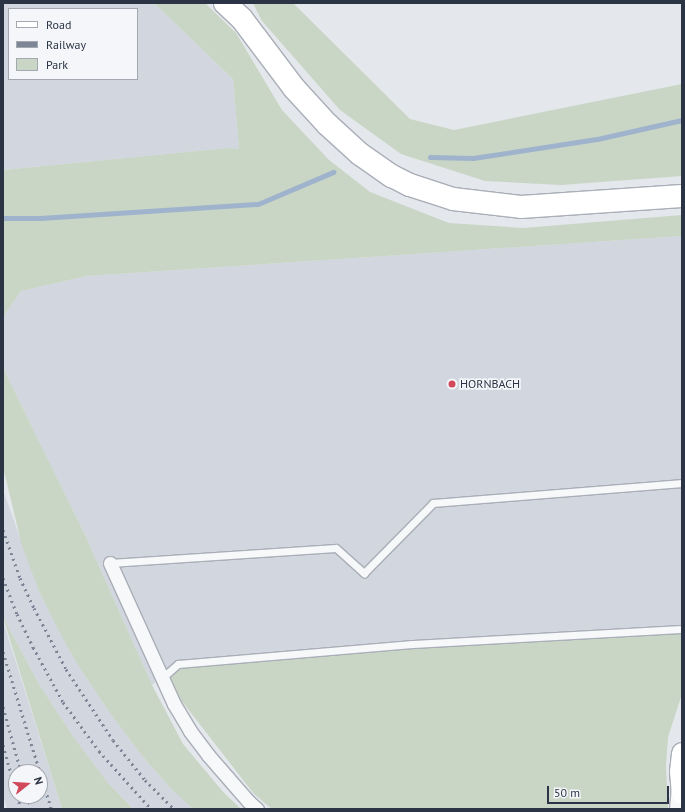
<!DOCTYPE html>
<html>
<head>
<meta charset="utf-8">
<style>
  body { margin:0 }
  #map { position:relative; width:685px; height:812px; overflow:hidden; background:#e4e7ec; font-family:"PT Sans",sans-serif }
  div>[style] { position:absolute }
  .built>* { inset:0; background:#d2d6de }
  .green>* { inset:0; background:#c9d6c5 }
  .stream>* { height:5px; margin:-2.5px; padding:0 2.5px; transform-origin:2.5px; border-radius:2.5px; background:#9fb4cc }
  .roads { filter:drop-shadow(1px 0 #a9aeb7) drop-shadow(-1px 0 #a9aeb7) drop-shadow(0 1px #a9aeb7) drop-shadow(0 -1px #a9aeb7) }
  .service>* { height:7px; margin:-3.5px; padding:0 3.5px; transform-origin:3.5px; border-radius:3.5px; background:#f7f8fa }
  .minor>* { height:13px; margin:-6.5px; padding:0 6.5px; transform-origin:6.5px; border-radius:6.5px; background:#f7f8fa }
  .primary>* { height:21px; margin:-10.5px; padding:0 10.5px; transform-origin:10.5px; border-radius:10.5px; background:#fff }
  .trunk>* { height:22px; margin:-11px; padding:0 11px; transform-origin:11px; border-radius:11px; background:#fff }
  .rail>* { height:3px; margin-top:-1.5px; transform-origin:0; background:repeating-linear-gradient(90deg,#7d8696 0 2px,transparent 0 6px) }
  .dots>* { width:11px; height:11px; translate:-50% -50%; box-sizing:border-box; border:2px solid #f4f6f9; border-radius:50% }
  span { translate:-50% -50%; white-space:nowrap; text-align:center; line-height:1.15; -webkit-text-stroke:3.5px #f4f6f9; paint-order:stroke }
  .poi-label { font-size:12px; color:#2b3445 }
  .left { translate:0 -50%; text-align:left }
  .frame { position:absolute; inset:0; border:4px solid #2b3445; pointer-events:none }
  .legend { position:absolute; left:8px; top:8px; width:130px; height:72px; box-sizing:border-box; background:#f4f6f9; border:1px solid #a4a8b1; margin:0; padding:5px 7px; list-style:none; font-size:12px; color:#2b3445 }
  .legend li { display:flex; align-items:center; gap:8px; height:20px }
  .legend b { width:20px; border:1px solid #a4a8b1 }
  .north { position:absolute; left:8px; top:764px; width:40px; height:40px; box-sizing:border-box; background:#f4f6f9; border:1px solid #a4a8b1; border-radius:50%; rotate:73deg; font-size:11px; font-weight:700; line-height:16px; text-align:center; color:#2b3445 }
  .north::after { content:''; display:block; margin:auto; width:14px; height:18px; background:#d1495b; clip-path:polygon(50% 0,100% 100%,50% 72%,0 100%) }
  .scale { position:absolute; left:547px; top:786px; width:122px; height:18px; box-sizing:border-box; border:2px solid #2b3445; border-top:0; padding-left:5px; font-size:12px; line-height:14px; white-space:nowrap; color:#2b3445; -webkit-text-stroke:3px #f4f6f9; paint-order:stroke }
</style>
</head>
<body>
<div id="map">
  <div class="built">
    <i style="clip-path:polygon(evenodd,3px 3px,154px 3px,233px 79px,239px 149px,228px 148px,3px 170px,3px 3px,9px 9px,137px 9px,137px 79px,9px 79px,9px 9px)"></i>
    <i style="clip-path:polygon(682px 236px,682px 629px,442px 642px,178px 664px,152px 685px,86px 537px,5px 372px,3px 362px,3px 317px,21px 291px,87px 276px)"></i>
    <i style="clip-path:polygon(3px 490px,39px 591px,76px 662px,110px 713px,139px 752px,171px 789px,193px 809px,133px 809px,108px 783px,75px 739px,40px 686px,3px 617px)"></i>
    <i style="clip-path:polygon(evenodd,3px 621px,62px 809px,7px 809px,3px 795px,3px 621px,16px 772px,40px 772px,40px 796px,16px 796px,16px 772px)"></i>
  </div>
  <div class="green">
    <i style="clip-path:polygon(154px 3px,205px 3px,236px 33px,282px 110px,329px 160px,370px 192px,449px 223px,523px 228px,682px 215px,682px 236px,87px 276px,21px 291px,3px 317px,3px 170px,228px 148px,239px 149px,233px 79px)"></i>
    <i style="clip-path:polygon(253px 3px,293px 3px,410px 119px,454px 130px,682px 84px,682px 176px,561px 185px,485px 181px,401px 154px,340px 110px,262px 21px)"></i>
    <i style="clip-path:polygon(3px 362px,5px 372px,86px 537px,152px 685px,183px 744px,224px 793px,241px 809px,193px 809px,171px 789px,139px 752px,110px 713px,76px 662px,60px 633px,39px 591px,22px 546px,3px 467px)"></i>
    <i style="clip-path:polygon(3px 617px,40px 686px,75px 739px,108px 783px,133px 809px,62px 809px)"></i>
    <i style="clip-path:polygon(682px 629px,682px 694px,668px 737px,666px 767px,668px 809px,272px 809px,254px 794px,163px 677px,178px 664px)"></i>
  </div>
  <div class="stream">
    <i style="left:430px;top:157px;width:43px;rotate:1.3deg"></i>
    <i style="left:473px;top:158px;width:125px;rotate:-8.7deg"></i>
    <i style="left:597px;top:139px;width:87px;rotate:-12.6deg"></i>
    <i style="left:3px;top:218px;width:37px"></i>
    <i style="left:40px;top:218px;width:218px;rotate:-3.7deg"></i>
    <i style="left:258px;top:204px;width:82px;rotate:-23.1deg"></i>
  </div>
  <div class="roads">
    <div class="service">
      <i style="left:110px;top:563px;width:226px;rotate:-3.8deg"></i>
      <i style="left:336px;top:548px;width:38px;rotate:42deg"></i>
      <i style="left:364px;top:573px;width:98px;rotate:-45.4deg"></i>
      <i style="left:433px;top:503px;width:250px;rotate:-4.6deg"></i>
      <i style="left:163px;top:677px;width:20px;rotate:-41deg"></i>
      <i style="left:178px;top:664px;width:235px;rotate:-4.9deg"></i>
      <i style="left:412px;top:644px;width:270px;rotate:-3.2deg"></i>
    </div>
    <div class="minor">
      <i style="left:110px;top:563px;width:155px;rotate:65.6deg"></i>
      <i style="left:174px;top:704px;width:31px;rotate:59deg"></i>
      <i style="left:190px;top:731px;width:30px;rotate:53deg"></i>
      <i style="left:208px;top:755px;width:61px;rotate:49deg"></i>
      <i style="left:248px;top:801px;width:12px;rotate:42deg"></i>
      <i style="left:676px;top:809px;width:24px;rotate:-85deg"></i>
    </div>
    <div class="primary">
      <i style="left:682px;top:753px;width:18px;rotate:96deg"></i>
      <i style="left:680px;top:771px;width:22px;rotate:85deg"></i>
    </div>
    <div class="trunk">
      <i style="left:225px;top:3px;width:23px;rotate:43deg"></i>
      <i style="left:242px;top:19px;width:86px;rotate:53deg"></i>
      <i style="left:294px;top:88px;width:49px;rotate:47.5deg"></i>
      <i style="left:327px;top:124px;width:45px;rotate:42.3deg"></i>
      <i style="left:360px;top:154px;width:39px;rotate:35deg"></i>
      <i style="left:392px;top:176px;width:20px;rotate:27deg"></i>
      <i style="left:410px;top:185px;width:45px;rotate:18deg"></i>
      <i style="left:453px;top:199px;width:68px;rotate:6.7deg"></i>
      <i style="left:521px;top:207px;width:161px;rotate:-3.9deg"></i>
    </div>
  </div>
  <div class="rail">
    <i style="left:3px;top:530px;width:51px;rotate:70.5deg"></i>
    <i style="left:20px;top:578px;width:33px;rotate:65deg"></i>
    <i style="left:34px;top:608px;width:69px;rotate:62.3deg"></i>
    <i style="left:66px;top:669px;width:85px;rotate:56.5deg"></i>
    <i style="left:113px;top:740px;width:51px;rotate:51.3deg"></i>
    <i style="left:145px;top:780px;width:41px;rotate:45deg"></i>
    <i style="left:3px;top:578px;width:39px;rotate:69deg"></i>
    <i style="left:17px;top:614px;width:37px;rotate:64deg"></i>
    <i style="left:33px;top:647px;width:63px;rotate:61.4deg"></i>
    <i style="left:63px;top:702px;width:61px;rotate:53.7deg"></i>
    <i style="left:99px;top:751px;width:78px;rotate:48.1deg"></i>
    <i style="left:3px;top:652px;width:126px;rotate:72.9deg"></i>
    <i style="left:3px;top:707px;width:67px;rotate:74.5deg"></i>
    <i style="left:3px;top:745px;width:49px;rotate:74.5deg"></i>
    <i style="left:40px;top:772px;width:39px;rotate:73deg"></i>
    <i style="left:17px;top:796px;width:14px;rotate:73deg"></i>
    <i style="left:28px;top:796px;width:13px;rotate:77deg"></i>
  </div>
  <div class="dots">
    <i style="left:452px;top:384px;background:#d1495b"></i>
  </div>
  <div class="poi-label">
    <span class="left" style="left:460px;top:384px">HORNBACH</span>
  </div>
  <div class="frame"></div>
  <ul class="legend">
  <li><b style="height:5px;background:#fff"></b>Road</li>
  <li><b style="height:5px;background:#7d8696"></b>Railway</li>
  <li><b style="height:11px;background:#c9d6c5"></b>Park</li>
  </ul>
  <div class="north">N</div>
  <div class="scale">50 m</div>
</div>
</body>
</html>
